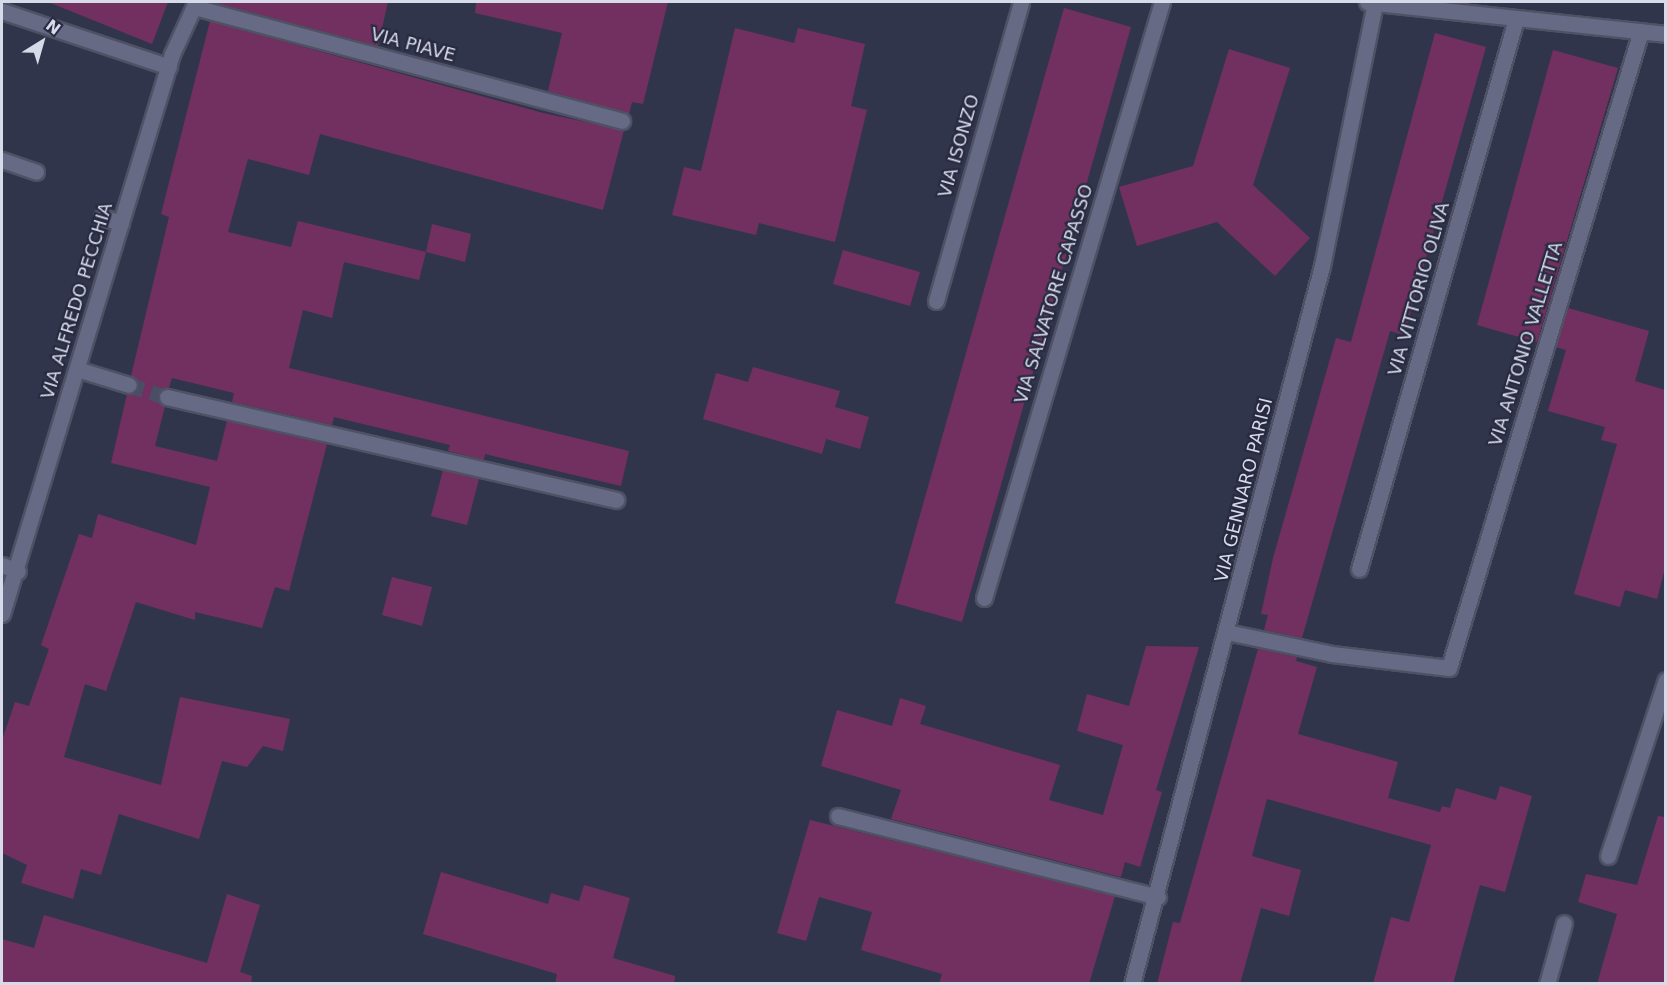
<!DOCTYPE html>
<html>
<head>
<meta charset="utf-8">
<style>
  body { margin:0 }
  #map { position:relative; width:1667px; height:985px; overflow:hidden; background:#31354c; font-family:"DejaVu Sans",sans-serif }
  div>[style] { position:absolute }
  .building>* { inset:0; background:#723061 }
  .minor-tunnel>* { height:15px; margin-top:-7.5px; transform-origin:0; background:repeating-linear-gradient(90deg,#4a4e64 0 15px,transparent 0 23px) }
  .roads { filter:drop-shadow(2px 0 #4f5165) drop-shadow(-2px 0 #4f5165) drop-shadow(0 2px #4f5165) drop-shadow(0 -2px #4f5165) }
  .minor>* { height:15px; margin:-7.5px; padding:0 7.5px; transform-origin:7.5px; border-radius:7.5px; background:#666a84 }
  span { translate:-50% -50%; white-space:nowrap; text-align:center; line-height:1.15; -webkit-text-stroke:4.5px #282a41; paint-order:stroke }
  .street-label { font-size:18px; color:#d7dae9 }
  .frame { position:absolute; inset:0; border:3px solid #d7dae9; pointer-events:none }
  .north { position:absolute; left:12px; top:12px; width:60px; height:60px; -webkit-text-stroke:4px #282a41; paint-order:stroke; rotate:37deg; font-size:16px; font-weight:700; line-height:24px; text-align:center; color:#d7dae9 }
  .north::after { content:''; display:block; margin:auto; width:21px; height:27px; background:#d7dae9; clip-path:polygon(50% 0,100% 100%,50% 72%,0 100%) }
</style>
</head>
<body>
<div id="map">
  <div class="building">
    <i style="clip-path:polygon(48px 2px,168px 2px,152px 44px)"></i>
    <i style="clip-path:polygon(476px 2px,668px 2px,643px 104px,632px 102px,629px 114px,548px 91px,562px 33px,475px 13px)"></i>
    <i style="clip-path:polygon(215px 3px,215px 2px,388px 2px,378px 46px)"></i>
    <i style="clip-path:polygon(1064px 8px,1131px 27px,962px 622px,895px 603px)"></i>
    <i style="clip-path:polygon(210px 21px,543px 113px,624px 130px,603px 210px,320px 134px,309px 175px,248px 159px,228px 232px,291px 247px,298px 221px,426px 252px,419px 280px,344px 262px,332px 318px,303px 310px,289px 368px,629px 451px,621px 486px,485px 454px,484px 460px,448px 451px,450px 445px,334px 417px,332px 425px,232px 402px,234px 393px,172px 378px,169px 388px,158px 394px,165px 406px,155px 446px,217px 461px,227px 421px,327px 444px,289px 591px,275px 587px,262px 628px,195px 612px,195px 620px,136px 602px,106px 691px,85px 684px,64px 757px,161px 785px,180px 697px,290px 719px,283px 751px,263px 746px,247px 767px,222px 761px,199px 839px,119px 814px,101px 875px,81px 869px,73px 899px,21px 883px,27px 865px,2px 853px,2px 740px,15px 702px,29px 706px,49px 649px,41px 645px,79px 534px,92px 538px,98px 514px,196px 545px,210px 487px,111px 463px,127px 394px,138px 387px,131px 376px,169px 217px,161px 214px)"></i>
    <i style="clip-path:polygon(735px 28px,794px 43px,798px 28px,865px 44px,851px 106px,867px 110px,835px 242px,759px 223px,756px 235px,672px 215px,684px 167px,701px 171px)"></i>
    <i style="clip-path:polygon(1435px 33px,1486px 47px,1404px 335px,1390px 331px,1302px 638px,1264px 630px,1268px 615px,1261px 614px,1273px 558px,1336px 338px,1351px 342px)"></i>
    <i style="clip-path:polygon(1229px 49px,1290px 68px,1253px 185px,1310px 238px,1275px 276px,1217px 222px,1137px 246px,1119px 187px,1193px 166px)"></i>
    <i style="clip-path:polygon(1553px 50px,1618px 68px,1537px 342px,1477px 325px)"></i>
    <i style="clip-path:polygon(432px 224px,471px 234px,465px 262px,426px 252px)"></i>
    <i style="clip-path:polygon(843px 250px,920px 272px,910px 306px,833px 284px)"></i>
    <i style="clip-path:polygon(1568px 308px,1649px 331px,1635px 381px,1665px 390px,1665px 568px,1657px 599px,1625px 590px,1620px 607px,1574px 594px,1617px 444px,1601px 440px,1605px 427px,1548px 411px,1566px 350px,1556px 347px)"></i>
    <i style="clip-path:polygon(753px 367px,840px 391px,835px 407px,869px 417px,860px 449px,826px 439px,822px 454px,703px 419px,716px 373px,748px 382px)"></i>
    <i style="clip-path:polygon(443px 470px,479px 479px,467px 525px,431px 516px)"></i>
    <i style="clip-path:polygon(392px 577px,432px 587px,422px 626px,382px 615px)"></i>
    <i style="clip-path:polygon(1146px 646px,1199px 647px,1156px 790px,1162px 792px,1140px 867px,1125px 862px,1121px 877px,891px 819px,901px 790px,821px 766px,837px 710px,892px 726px,900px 698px,926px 706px,920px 724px,1060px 765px,1049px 800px,1103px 815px,1123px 745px,1077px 731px,1087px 694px,1129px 706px)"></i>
    <i style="clip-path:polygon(1258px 649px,1297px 657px,1296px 661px,1317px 667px,1298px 734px,1398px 762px,1388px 798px,1440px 812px,1442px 806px,1450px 808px,1456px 788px,1496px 800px,1500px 786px,1532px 796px,1505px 892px,1480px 885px,1453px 984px,1373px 984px,1391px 917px,1409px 922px,1431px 845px,1267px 799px,1252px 856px,1301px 870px,1289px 916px,1261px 908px,1240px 984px,1157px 984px,1173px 922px,1180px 923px)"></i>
    <i style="clip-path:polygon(1658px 816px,1665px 817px,1665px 984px,1597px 984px,1617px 914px,1578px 902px,1586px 874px,1637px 885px)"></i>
    <i style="clip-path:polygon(810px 820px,1115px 896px,1089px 984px,939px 984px,942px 974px,861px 950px,872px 912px,819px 897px,806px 941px,777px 933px)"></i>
    <i style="clip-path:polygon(441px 872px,548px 904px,551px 893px,579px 901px,584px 885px,630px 898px,613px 958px,675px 976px,674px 984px,555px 984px,557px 974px,423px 934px)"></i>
    <i style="clip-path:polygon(227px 894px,260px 905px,240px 972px,252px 976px,251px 984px,2px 984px,2px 939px,34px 948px,44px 915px,207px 963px)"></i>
  </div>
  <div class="minor-tunnel">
    <i style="left:129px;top:385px;width:40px;rotate:18deg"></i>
  </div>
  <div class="roads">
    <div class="minor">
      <i style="left:1367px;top:2px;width:301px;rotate:6.1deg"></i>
      <i style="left:194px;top:7px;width:443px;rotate:14.9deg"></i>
      <i style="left:2px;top:11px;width:176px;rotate:18.5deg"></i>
      <i style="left:2px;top:160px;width:36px;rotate:19deg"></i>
      <i style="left:102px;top:217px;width:20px;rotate:18deg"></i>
      <i style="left:936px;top:301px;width:311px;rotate:-74.1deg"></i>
      <i style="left:77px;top:369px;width:54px;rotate:17.1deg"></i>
      <i style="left:167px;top:397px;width:461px;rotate:12.9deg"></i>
      <i style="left:2px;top:565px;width:17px;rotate:21deg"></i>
      <i style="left:1359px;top:569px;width:572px;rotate:-74.07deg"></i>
      <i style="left:984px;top:598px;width:622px;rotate:-73.37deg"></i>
      <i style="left:2px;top:614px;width:585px;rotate:-73.11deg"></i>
      <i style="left:172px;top:54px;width:57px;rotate:-65.2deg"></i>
      <i style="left:1227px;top:632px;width:107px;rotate:11.8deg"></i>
      <i style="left:1332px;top:654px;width:118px;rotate:6.8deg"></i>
      <i style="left:1449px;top:668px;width:665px;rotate:-73.23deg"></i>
      <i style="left:838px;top:816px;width:330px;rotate:14.2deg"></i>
      <i style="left:1608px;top:856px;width:185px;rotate:-71.8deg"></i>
      <i style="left:1132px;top:984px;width:743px;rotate:-75.18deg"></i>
      <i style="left:1322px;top:266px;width:269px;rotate:-78.6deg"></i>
      <i style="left:1547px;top:984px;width:63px;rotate:-74.4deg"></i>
    </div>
  </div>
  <div class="street-label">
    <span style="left:413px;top:45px;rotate:15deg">VIA PIAVE</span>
    <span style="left:959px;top:146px;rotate:-74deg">VIA ISONZO</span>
    <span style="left:1419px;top:289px;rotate:-74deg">VIA VITTORIO OLIVA</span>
    <span style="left:1054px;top:294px;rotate:-73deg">VIA SALVATORE CAPASSO</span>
    <span style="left:77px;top:301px;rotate:-73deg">VIA ALFREDO PECCHIA</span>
    <span style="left:1526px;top:344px;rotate:-73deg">VIA ANTONIO VALLETTA</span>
    <span style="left:1244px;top:490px;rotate:-76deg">VIA GENNARO PARISI</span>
  </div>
  <div class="frame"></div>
  <div class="north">N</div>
</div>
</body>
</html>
